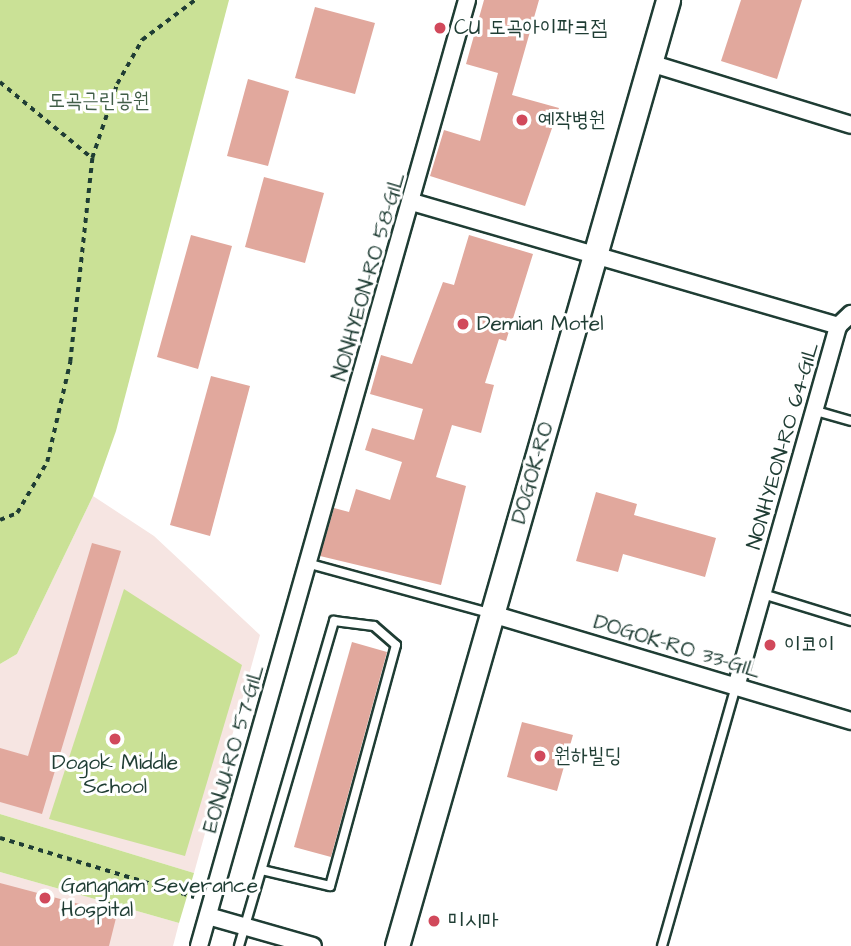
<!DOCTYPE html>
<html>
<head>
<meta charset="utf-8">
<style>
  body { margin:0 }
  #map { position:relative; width:851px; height:946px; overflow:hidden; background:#fff; font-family:"Architects Daughter","Poor Story",sans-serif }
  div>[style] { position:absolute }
  .built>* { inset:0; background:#f6e5e2 }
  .green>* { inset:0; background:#cae196 }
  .building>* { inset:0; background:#e1a89d }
  .path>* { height:3.5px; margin-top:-1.75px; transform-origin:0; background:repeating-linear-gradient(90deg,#1f3d34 0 5px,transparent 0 10px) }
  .roads { filter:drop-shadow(2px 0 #1f3d34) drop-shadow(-2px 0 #1f3d34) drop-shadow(0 2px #1f3d34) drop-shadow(0 -2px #1f3d34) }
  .lane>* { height:8px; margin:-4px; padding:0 4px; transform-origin:4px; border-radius:4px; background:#fff }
  .street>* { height:16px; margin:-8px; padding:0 8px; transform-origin:8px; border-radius:8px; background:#fff }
  .secondary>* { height:23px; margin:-11.5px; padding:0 11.5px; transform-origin:11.5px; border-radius:11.5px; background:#fff }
  .dots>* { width:19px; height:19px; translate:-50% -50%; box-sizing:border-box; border:4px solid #fff; border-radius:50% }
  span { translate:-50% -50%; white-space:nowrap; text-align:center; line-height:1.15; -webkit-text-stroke:6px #fff; paint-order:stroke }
  .poi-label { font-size:21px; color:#1f3d34 }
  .left { translate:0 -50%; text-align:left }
  .park-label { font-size:21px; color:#415e48 }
  .street-label { font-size:21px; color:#1f3d34 }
</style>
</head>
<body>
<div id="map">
  <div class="built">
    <i style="clip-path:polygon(93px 496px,154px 536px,260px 635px,194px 873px,0 814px,0 664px,17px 654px)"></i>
    <i style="clip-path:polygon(0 872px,179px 923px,173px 946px,0 946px)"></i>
  </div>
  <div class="green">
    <i style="clip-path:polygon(0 0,229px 0,116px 431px,93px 496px,17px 654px,0 664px)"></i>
    <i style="clip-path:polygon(124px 589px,242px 665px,185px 856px,49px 819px)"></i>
    <i style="clip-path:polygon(0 814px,194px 873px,179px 923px,0 872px)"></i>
  </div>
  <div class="building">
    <i style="clip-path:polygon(484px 0,539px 0,512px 95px,559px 108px,525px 206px,430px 176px,444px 130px,480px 141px,498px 73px,466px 64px)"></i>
    <i style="clip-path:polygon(741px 0,802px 0,777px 79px,721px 61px)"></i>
    <i style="clip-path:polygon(315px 7px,375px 23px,355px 94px,295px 78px)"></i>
    <i style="clip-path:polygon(248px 79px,289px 91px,268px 166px,227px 156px)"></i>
    <i style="clip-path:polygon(264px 177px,324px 193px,305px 263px,245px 247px)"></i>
    <i style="clip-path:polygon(191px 235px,232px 246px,198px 369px,157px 357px)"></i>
    <i style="clip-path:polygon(469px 235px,533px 254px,506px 341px,499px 339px,485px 383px,494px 385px,481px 433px,452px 425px,436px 477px,466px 486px,441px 585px,320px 556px,334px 508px,349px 512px,356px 489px,390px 500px,402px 462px,365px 450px,372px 428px,414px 440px,423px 409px,370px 394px,381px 355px,412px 364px,443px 282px,454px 285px)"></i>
    <i style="clip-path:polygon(211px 376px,250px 386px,210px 536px,170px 525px)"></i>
    <i style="clip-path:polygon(596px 492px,637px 504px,634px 515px,716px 538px,705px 577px,623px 554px,618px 572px,576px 561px)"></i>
    <i style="clip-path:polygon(92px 543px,121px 551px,42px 814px,0 802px,0 748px,28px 756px)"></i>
    <i style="clip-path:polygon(352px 642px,387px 652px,331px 857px,294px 847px)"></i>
    <i style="clip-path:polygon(522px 722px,573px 735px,557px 791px,507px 777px)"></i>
    <i style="clip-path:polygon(0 883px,117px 914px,109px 946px,0 946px)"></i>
  </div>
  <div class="path">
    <i style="left:0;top:82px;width:119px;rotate:39.6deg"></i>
    <i style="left:0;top:520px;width:18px;rotate:-22deg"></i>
    <i style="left:17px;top:513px;width:59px;rotate:-59.5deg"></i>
    <i style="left:47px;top:462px;width:103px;rotate:-77deg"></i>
    <i style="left:70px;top:362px;width:205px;rotate:-83.8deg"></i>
    <i style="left:92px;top:158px;width:78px;rotate:-71.3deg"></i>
    <i style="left:117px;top:84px;width:51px;rotate:-60.4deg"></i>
    <i style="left:142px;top:40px;width:66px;rotate:-37deg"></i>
    <i style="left:0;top:838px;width:203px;rotate:16.9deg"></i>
  </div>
  <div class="roads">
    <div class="lane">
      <i style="left:816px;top:411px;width:36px;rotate:16deg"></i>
      <i style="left:310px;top:564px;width:186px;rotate:15.3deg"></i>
      <i style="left:763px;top:594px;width:92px;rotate:17.1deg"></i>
      <i style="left:239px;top:946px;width:339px;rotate:-73.7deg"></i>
      <i style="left:334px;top:621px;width:40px;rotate:7.1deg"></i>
      <i style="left:374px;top:626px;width:29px;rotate:41deg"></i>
      <i style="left:396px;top:645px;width:250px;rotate:105.3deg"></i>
      <i style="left:330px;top:886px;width:70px;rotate:-166.8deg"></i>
      <i style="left:662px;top:946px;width:269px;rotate:-74.1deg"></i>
    </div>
    <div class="street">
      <i style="left:650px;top:63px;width:210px;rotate:17.1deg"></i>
      <i style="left:412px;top:202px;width:444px;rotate:16.2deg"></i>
      <i style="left:492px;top:614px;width:375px;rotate:16.6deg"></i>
      <i style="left:736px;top:687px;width:375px;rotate:-74.2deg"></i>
      <i style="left:838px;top:326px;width:18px;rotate:-43deg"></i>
      <i style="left:208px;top:916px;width:109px;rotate:15.9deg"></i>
      <i style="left:199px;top:946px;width:983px;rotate:-74.18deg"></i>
    </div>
    <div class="secondary">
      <i style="left:397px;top:946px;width:984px;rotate:-74.01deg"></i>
    </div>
  </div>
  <div class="dots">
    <i style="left:440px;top:28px;background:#d1495b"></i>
    <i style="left:522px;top:120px;background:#d1495b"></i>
    <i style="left:463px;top:324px;background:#d1495b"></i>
    <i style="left:770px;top:645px;background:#d1495b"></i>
    <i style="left:115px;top:739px;background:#d1495b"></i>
    <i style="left:540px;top:756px;background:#d1495b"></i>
    <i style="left:45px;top:898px;background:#d1495b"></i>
    <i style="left:434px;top:921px;background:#d1495b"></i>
  </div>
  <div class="poi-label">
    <span class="left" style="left:454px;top:28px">CU 도곡아이파크점</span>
    <span class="left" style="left:538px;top:120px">예작병원</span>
    <span class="left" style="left:477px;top:324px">Demian Motel</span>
    <span class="left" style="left:784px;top:645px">이코이</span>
    <span class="left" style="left:554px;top:756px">원하빌딩</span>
    <span style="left:115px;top:775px">Dogok Middle<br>School</span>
    <span class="left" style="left:61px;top:898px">Gangnam Severance<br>Hospital</span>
    <span class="left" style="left:448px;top:921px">미시마</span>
  </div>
  <div class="park-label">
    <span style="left:99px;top:101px">도곡근린공원</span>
  </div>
  <div class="street-label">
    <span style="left:369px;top:277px;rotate:-74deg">NONHYEON-RO 58-GIL</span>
    <span style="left:783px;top:446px;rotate:-74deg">NONHYEON-RO 64-GIL</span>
    <span style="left:533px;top:473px;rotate:-74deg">DOGOK-RO</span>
    <span style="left:677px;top:647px;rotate:17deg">DOGOK-RO 33-GIL</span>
    <span style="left:234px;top:749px;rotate:-74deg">EONJU-RO 57-GIL</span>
  </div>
</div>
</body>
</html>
